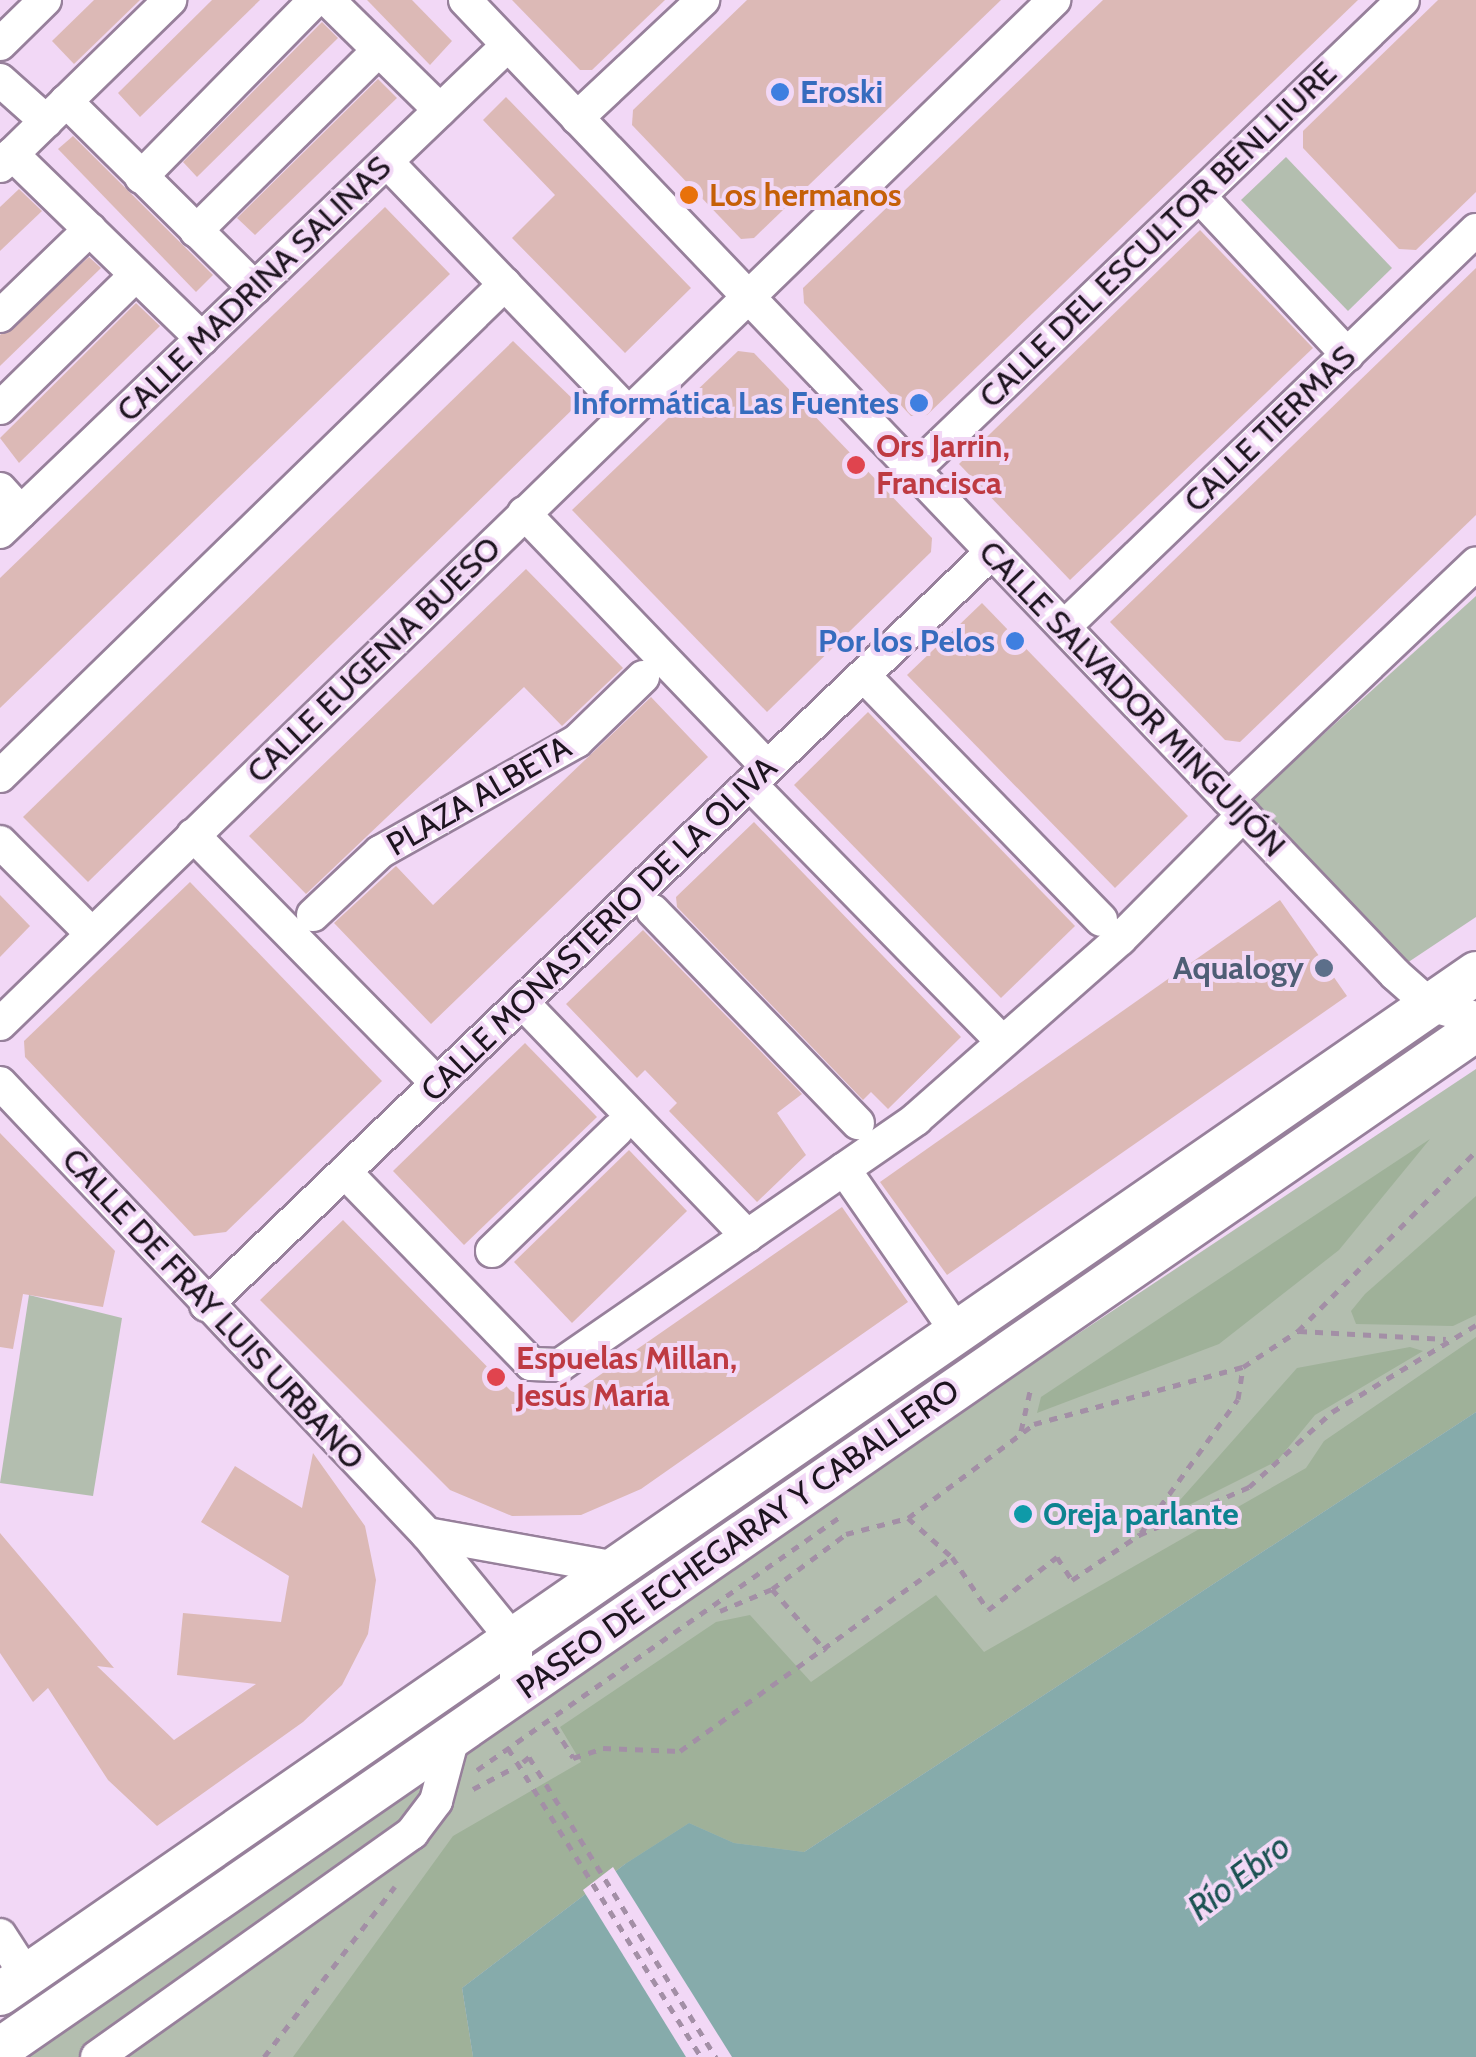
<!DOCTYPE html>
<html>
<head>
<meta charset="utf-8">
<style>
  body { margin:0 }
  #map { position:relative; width:1476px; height:2057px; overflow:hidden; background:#f2d8f6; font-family:Cabin,sans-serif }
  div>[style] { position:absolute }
  .green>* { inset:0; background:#b3beaf }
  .forest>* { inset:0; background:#9fb199 }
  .water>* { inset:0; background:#86abab }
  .pier>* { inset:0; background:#f2d8f6 }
  .building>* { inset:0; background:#dcb9b6 }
  .path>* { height:5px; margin-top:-2.5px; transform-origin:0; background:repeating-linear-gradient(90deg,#a38fa6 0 8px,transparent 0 16px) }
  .roads { filter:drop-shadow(2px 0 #97809b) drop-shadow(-2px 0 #97809b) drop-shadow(0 2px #97809b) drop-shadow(0 -2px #97809b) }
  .minor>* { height:32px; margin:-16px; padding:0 16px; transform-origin:16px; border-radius:16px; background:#fff }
  .major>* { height:42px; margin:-21px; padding:0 21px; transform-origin:21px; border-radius:21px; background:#fff }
  .dots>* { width:28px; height:28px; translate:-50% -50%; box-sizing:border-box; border:5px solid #f2d8f6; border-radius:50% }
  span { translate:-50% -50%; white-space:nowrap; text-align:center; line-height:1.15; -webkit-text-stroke:8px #f2d8f6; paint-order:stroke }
  .shop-label { font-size:32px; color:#366cbe; font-weight:700 }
  .left { translate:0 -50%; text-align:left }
  .right { translate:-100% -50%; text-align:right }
  .food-label { font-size:32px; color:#c56008; font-weight:700 }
  .street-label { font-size:32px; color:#1d141f }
  .health-label { font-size:32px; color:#be3a42; font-weight:700 }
  .service-label { font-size:32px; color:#4e5e75; font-weight:700 }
  .culture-label { font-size:32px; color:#0d838f; font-weight:700 }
  .water-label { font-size:35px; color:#1c5253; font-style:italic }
</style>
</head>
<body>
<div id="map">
  <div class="green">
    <i style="clip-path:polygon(1286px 157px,1392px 268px,1348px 311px,1241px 200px)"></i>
    <i style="clip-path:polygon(1476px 596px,1476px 917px,1404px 965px,1252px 799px)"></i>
    <i style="clip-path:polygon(1476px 1069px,1476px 1412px,804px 1852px,625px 1864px,462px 1988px,473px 2057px,24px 2057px,735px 1562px)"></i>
    <i style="clip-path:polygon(29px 1295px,122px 1318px,93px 1496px,0 1483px)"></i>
  </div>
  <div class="forest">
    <i style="clip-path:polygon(1430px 1139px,1339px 1250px,1219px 1344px,1037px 1413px,1041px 1397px)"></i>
    <i style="clip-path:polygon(1476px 1196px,1476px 1315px,1453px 1326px,1356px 1324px,1351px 1311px,1365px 1294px)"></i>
    <i style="clip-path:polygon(1476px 1337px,1476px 1412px,804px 1852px,734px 1843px,689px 1823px,625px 1864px,462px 1988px,473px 2057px,293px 2057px,453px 1836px,581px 1762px,560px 1727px,716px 1622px,750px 1615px,811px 1682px,936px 1595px,984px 1652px,1306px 1468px,1324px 1441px)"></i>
    <i style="clip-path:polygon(1410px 1347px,1423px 1351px,1315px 1415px,1277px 1461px,1165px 1517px,1297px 1368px)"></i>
  </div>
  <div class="water">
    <i style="clip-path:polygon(1476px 1412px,1476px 2057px,473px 2057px,462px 1988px,625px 1864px,689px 1823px,734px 1843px,804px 1852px)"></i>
  </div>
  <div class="pier">
    <i style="clip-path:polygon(613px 1867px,732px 2057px,686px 2057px,583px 1890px)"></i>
  </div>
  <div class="building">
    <i style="clip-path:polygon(94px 0,140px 0,74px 64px,52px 41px)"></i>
    <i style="clip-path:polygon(212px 0,260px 0,140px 117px,118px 93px)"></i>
    <i style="clip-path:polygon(367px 0,412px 0,452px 41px,430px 65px)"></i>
    <i style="clip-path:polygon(512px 0,665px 0,592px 70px,580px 70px)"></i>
    <i style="clip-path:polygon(747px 0,1001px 0,754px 238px,741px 239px,632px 125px,633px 110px)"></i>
    <i style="clip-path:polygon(1103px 0,1358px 0,927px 415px,911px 416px,804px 303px,803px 288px)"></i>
    <i style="clip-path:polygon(1438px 0,1476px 0,1476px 192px,1416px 250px,1399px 249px,1303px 148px,1303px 131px)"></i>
    <i style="clip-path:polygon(322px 22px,338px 38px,197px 177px,183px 162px)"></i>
    <i style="clip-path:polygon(378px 79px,397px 98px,255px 235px,237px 218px)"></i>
    <i style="clip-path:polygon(506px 97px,691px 288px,625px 353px,512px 238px,555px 195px,483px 120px)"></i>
    <i style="clip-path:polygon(73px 136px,213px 275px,196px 292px,58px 149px)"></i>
    <i style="clip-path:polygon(19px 189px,42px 211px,0 251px,0 207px)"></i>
    <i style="clip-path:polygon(385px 207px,450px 274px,0 708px,0 578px)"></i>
    <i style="clip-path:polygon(1200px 230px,1313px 348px,1070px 580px,959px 464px)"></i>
    <i style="clip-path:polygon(89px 257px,101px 268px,0 366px,0 335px)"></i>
    <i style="clip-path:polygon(1476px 268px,1476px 515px,1240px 742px,1225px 740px,1110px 622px)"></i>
    <i style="clip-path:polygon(136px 303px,160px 326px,19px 463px,0 438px)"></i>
    <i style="clip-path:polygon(513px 341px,578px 404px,88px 882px,23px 817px)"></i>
    <i style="clip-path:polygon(738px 351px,754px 353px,932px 538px,931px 552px,767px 712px,572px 510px)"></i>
    <i style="clip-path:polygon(526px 569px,623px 668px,562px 726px,524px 687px,306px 894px,249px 836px)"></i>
    <i style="clip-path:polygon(982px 603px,1188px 816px,1115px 888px,907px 675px)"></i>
    <i style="clip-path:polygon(651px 697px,708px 757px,431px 1024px,334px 923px,396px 866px,433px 905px)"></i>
    <i style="clip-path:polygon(868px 712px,1075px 926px,1001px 998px,794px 785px)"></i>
    <i style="clip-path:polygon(754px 822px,961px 1037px,888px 1109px,871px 1092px,863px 1100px,677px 907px,676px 897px)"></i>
    <i style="clip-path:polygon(190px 882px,382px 1081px,226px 1232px,194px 1236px,25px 1057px,24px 1041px)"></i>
    <i style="clip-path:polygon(0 895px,30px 926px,0 957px)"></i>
    <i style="clip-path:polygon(1280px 900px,1347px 996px,947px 1275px,880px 1182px)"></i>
    <i style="clip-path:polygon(643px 930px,802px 1094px,777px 1113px,806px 1155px,757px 1202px,669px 1111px,677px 1103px,645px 1070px,637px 1078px,566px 1004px)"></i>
    <i style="clip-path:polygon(525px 1043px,597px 1117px,464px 1245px,393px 1171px)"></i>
    <i style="clip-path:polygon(0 1133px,115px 1251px,103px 1307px,23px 1294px,13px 1349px,0 1347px)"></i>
    <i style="clip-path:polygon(629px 1150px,687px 1211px,572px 1323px,514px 1262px)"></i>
    <i style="clip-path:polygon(842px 1207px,908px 1302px,641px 1489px,581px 1515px,512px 1516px,450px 1490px,260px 1300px,343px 1220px,511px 1391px,544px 1403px,574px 1393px)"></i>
    <i style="clip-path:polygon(313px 1453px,365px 1526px,376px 1580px,368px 1634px,342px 1685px,303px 1722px,157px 1826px,108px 1780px,48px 1688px,33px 1702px,0 1653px,0 1533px,114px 1668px,97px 1666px,174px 1740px,256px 1684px,177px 1675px,183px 1613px,281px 1622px,289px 1576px,201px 1522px,235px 1466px,302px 1508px)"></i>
  </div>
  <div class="path">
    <i style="left:1299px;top:1331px;width:147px;rotate:3.1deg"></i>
    <i style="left:1021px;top:1431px;width:45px;rotate:-77.2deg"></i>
    <i style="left:908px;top:1518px;width:59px;rotate:41.6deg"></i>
    <i style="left:952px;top:1557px;width:64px;rotate:55.8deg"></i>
    <i style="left:988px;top:1610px;width:87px;rotate:-37.5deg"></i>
    <i style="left:1057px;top:1557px;width:27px;rotate:57deg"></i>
    <i style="left:1072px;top:1580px;width:81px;rotate:-33.9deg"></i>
    <i style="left:1139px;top:1535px;width:120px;rotate:-23.6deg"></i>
    <i style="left:1249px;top:1487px;width:112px;rotate:-42.1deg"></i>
    <i style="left:1332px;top:1412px;width:168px;rotate:-31.1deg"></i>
    <i style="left:1141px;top:1533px;width:165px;rotate:-54.1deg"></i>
    <i style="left:1238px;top:1399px;width:32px;rotate:-81deg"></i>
    <i style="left:772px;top:1589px;width:82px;rotate:48.9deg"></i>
    <i style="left:720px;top:1611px;width:56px;rotate:-22.9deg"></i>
    <i style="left:772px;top:1589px;width:92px;rotate:-36.6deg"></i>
    <i style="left:846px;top:1534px;width:64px;rotate:-14.5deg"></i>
    <i style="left:908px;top:1518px;width:157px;rotate:-36.7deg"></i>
    <i style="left:1034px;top:1424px;width:217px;rotate:-15.3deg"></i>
    <i style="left:1243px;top:1367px;width:66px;rotate:-33.2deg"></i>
    <i style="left:1298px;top:1331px;width:253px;rotate:-45.3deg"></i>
    <i style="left:554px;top:1727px;width:36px;rotate:58deg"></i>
    <i style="left:573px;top:1758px;width:32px;rotate:-18deg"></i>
    <i style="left:603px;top:1748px;width:77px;rotate:2.2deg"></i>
    <i style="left:680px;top:1751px;width:334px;rotate:-35.5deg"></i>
    <i style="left:508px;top:1748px;width:364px;rotate:58deg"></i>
    <i style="left:523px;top:1762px;width:8px;rotate:-40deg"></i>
    <i style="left:529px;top:1757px;width:354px;rotate:58.1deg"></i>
    <i style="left:477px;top:1770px;width:444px;rotate:-34.9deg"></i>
    <i style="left:473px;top:1789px;width:47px;rotate:-27.6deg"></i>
    <i style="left:264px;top:2057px;width:215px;rotate:-52.5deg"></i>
  </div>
  <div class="roads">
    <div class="minor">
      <i style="left:328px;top:0;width:157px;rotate:44.5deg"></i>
      <i style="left:465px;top:0;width:1347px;rotate:46.32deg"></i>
      <i style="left:1395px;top:974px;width:47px;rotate:41.5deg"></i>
      <i style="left:1430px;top:1005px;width:48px;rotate:15.8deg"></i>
      <i style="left:0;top:44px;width:63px;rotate:-44.4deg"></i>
      <i style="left:0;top:80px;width:62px;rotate:41.7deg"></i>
      <i style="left:66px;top:101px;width:266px;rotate:44.7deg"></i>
      <i style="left:577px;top:118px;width:173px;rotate:-43.1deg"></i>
      <i style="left:12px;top:154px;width:265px;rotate:44.2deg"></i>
      <i style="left:387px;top:162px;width:347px;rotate:46.1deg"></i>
      <i style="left:0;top:166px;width:238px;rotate:-44.3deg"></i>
      <i style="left:141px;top:177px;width:248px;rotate:-45.5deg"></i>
      <i style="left:1200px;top:197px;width:216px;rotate:46.9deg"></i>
      <i style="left:196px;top:231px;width:257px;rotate:-44.7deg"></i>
      <i style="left:0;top:316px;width:125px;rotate:-44deg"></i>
      <i style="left:0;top:408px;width:190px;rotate:-44.4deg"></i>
      <i style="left:914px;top:470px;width:678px;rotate:-43.86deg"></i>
      <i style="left:0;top:489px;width:31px;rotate:48deg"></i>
      <i style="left:524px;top:513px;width:352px;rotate:46.2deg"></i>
      <i style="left:0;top:532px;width:702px;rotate:-43.79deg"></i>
      <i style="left:1064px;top:627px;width:572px;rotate:-43.94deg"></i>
      <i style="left:864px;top:676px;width:340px;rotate:45.8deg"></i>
      <i style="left:0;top:776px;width:705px;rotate:-44.25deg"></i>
      <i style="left:750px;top:784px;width:354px;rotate:45.6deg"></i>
      <i style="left:1228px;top:799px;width:342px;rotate:-43.5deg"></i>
      <i style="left:193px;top:835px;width:348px;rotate:45.5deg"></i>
      <i style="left:0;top:842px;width:130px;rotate:45deg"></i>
      <i style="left:653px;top:911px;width:295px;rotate:46deg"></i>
      <i style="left:313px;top:915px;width:92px;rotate:-43.2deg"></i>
      <i style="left:380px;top:852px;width:226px;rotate:-29.4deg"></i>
      <i style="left:577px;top:741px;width:92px;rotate:-44.1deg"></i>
      <i style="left:522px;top:1002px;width:325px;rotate:46.1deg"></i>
      <i style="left:0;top:1024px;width:1470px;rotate:-44.17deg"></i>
      <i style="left:0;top:1083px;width:621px;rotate:46.57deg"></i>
      <i style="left:427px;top:1534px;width:141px;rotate:50.8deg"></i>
      <i style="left:516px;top:1643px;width:49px;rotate:90deg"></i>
      <i style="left:844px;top:1169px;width:193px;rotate:55.3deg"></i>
      <i style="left:345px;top:1172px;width:267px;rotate:45.9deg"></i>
      <i style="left:531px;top:1364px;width:29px;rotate:2deg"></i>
      <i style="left:560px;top:1365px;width:433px;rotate:-34.6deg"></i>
      <i style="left:916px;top:1119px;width:272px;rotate:-41.4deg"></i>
      <i style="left:1120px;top:939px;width:175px;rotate:-45.2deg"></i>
      <i style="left:492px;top:1251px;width:174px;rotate:-44.1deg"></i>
      <i style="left:206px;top:1305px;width:1088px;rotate:-43.77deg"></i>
      <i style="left:427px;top:1534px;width:187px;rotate:10.2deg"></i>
      <i style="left:0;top:1935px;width:48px;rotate:57deg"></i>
      <i style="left:97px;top:2057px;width:387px;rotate:-35.4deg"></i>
      <i style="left:412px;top:1833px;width:40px;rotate:-53deg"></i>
      <i style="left:436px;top:1801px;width:69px;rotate:-75deg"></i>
    </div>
    <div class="major">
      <i style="left:0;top:1994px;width:1795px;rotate:-34.67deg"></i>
      <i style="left:0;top:2049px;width:1794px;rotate:-34.62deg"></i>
    </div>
  </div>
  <div class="dots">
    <i style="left:780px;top:92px;background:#3f7fe0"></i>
    <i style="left:689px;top:195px;background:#e8710a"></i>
    <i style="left:919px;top:403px;background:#3f7fe0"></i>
    <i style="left:856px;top:465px;background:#e0444e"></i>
    <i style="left:1015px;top:641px;background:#3f7fe0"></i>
    <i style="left:1324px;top:968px;background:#5c6f8a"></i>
    <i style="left:496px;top:1377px;background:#e0444e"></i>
    <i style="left:1023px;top:1514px;background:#0f9aa8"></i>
  </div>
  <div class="shop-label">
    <span class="left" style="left:800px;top:92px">Eroski</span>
    <span class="right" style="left:899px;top:403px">Informática Las Fuentes</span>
    <span class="right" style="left:995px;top:641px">Por los Pelos</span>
  </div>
  <div class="food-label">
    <span class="left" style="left:709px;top:195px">Los hermanos</span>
  </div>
  <div class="street-label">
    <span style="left:1158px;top:235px;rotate:-44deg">CALLE DEL ESCULTOR BENLLIURE</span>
    <span style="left:254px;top:289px;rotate:-44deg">CALLE MADRINA SALINAS</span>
    <span style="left:1270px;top:429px;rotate:-44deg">CALLE TIERMAS</span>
    <span style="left:374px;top:660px;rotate:-44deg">CALLE EUGENIA BUESO</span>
    <span style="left:1132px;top:699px;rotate:46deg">CALLE SALVADOR MINGUIJÓN</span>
    <span style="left:479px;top:796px;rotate:-30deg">PLAZA ALBETA</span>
    <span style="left:599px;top:929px;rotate:-44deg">CALLE MONASTERIO DE LA OLIVA</span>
    <span style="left:213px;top:1309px;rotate:47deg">CALLE DE FRAY LUIS URBANO</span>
    <span style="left:738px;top:1539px;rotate:-35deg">PASEO DE ECHEGARAY Y CABALLERO</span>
  </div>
  <div class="health-label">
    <span class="left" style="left:876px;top:465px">Ors Jarrin,<br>Francisca</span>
    <span class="left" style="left:516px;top:1377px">Espuelas Millan,<br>Jesús María</span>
  </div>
  <div class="service-label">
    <span class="right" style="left:1304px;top:968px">Aqualogy</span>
  </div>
  <div class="culture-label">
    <span class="left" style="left:1043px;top:1514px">Oreja parlante</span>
  </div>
  <div class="water-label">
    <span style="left:1239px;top:1877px;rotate:-37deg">Río Ebro</span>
  </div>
</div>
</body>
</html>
